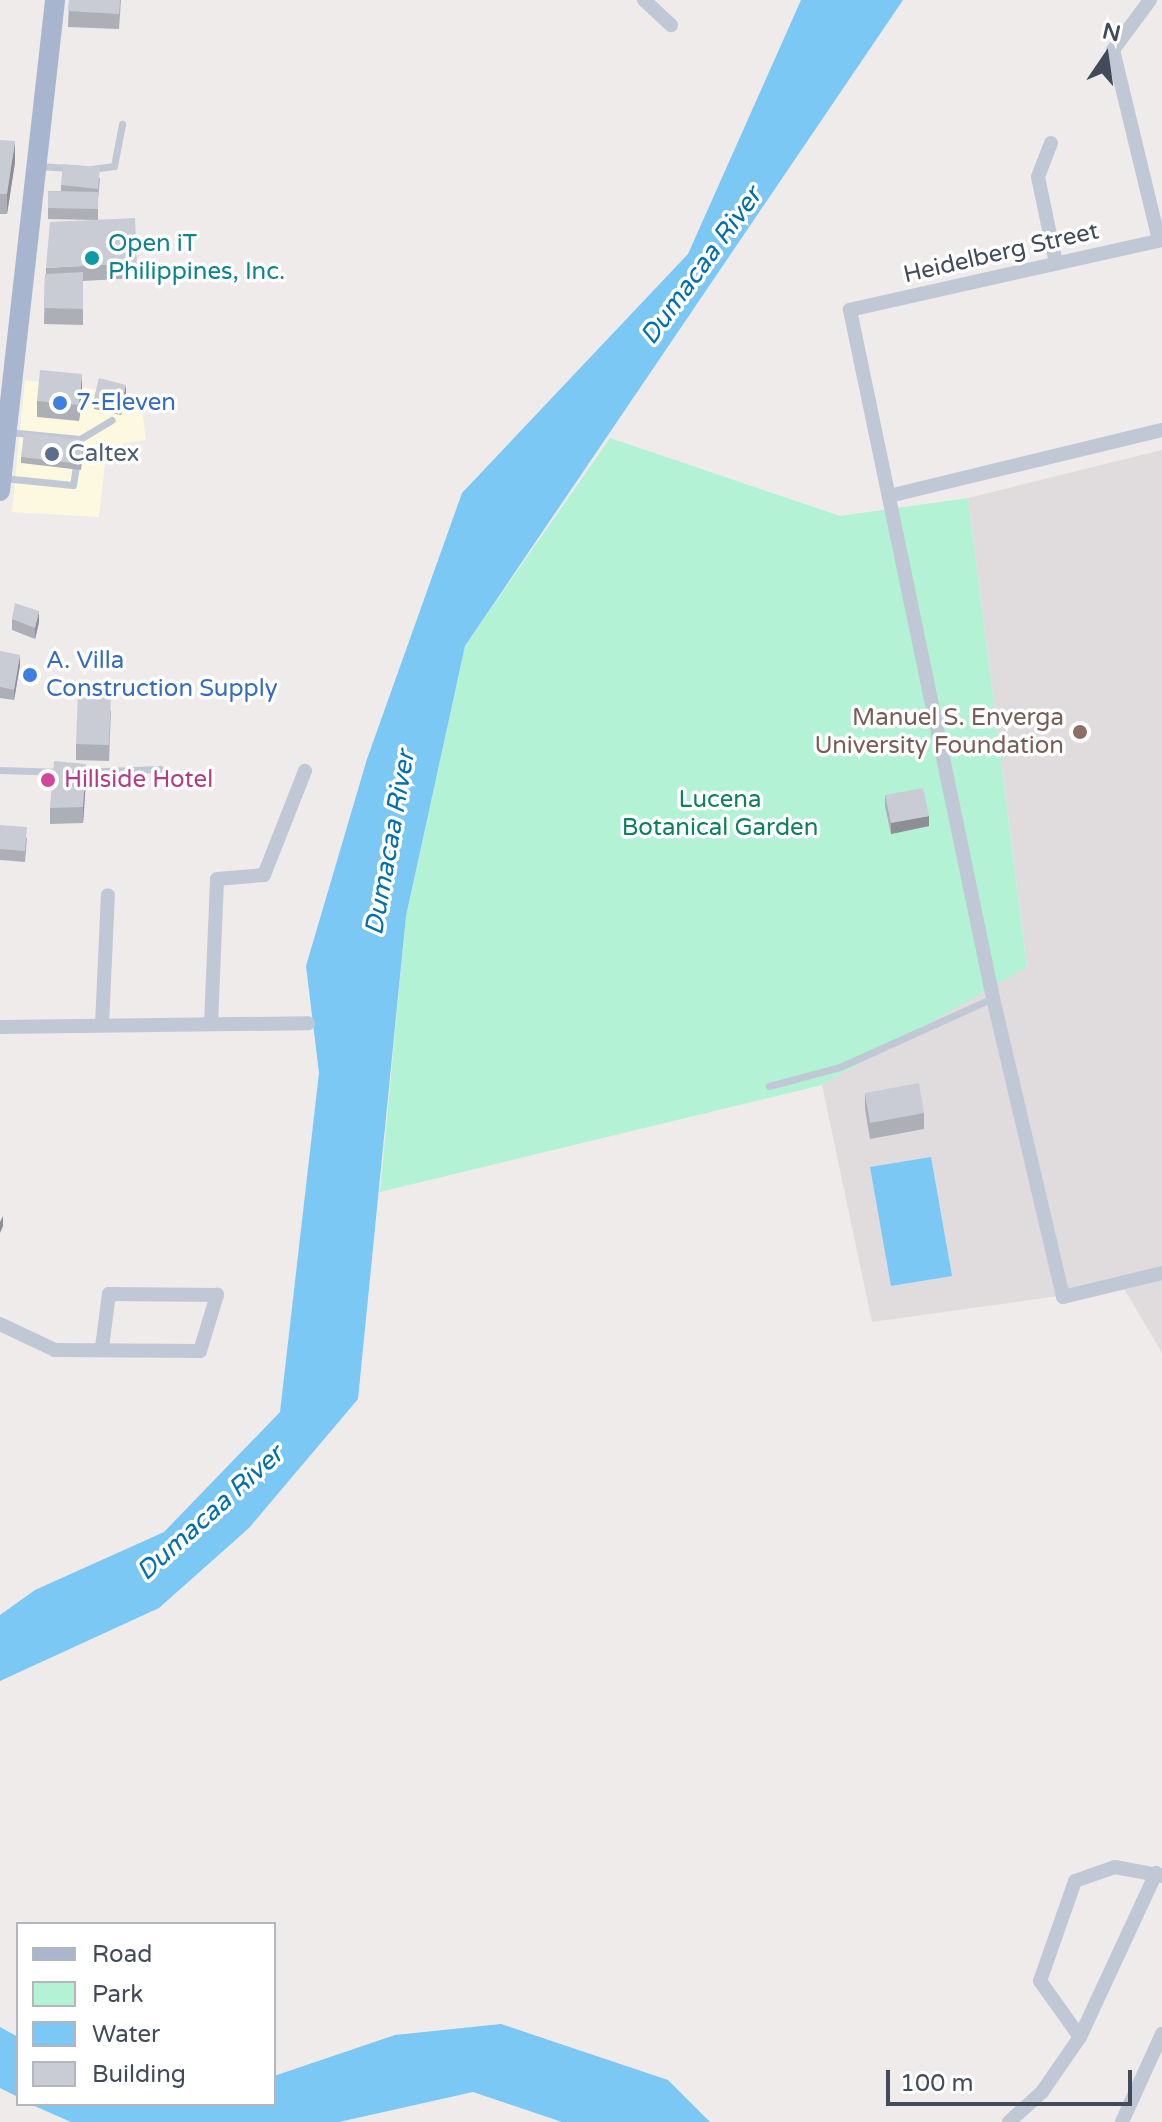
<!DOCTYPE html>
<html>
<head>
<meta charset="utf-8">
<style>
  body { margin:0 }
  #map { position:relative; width:1162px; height:2122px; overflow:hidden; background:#efebeb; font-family:"Varela Round",sans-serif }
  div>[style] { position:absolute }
  .commercial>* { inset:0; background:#fdf9e0 }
  .education>* { inset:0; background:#e0dcdd }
  .green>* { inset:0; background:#b3f2d5 }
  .water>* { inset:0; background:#7bc8f4 }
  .lane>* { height:7px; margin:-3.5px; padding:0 3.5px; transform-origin:3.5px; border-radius:3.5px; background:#c0c8d5 }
  .street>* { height:14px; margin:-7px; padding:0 7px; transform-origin:7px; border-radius:7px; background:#c0c8d5 }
  .primary>* { height:20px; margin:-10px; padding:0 10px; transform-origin:10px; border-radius:10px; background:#a7b5ce }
  .wall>* { inset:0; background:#adafb6 }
  .shaded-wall>* { inset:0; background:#8d8f94 }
  .building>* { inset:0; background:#c9ccd4 }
  .dots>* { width:22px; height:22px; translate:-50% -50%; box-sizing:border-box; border:4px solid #fff; border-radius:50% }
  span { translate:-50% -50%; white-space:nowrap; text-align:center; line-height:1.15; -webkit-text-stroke:7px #fff; paint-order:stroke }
  .culture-label { font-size:24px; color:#0d838f }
  .left { translate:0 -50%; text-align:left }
  .street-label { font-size:24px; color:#424b5a }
  .shop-label { font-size:24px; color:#366cbe }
  .service-label { font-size:24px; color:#4e5e75 }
  .education-label { font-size:24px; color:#785e54 }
  .right { translate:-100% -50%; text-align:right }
  .hotel-label { font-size:24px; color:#b23c85 }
  .park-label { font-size:24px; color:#0d8159 }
  .water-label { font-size:26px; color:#006faf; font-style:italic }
  .legend { position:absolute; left:16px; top:1922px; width:260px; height:184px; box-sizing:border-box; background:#fff; border:2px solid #b3b7bd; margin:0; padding:10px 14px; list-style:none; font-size:24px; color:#424b5a }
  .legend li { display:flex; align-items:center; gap:16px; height:40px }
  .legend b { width:40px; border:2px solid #b3b7bd }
  .north { position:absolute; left:1066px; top:16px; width:80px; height:80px; -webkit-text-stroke:6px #fff; paint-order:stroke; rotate:13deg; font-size:22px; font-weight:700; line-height:32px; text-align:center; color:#424b5a }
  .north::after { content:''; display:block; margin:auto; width:28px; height:36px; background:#424b5a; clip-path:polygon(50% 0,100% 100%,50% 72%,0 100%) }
  .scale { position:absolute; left:886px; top:2070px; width:246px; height:36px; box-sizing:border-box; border:4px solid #424b5a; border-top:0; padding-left:10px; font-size:24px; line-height:28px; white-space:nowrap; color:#424b5a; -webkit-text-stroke:6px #fff; paint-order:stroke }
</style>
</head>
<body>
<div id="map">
  <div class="commercial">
    <i style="clip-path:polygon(25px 380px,140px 395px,146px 440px,107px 446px,99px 517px,12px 512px)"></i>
  </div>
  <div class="education">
    <i style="clip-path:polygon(1162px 450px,1162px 1353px,1123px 1287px,872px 1322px,822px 1085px,1027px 966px,968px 498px)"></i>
  </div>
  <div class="green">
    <i style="clip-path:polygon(610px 438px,840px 516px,968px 498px,1027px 967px,822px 1085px,380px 1192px,406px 916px,465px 646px)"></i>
  </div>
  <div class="water">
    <i style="clip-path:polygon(801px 0,903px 0,465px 646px,406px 916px,358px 1399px,249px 1528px,159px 1608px,0 1681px,0 1615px,35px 1590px,164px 1532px,280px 1412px,319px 1073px,306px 966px,367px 759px,462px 493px,688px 254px)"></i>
    <i style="clip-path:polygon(931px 1157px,952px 1276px,891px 1286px,870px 1167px)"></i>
    <i style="clip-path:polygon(501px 2024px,668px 2080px,710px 2122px,562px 2122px,473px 2092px,339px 2122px,71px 2122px,30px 2104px,274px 2104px,274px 2076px,395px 2035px)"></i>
    <i style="clip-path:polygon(0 2027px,18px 2037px,18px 2097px,0 2088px)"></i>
  </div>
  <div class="lane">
    <i style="left:40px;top:166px;width:32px;rotate:4deg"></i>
    <i style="left:92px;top:169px;width:22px;rotate:-8deg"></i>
    <i style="left:114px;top:166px;width:43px;rotate:-79.2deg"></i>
    <i style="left:8px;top:432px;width:72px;rotate:5.6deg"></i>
    <i style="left:80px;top:439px;width:37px;rotate:-31deg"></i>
    <i style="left:3px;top:478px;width:70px;rotate:5.7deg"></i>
    <i style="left:73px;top:485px;width:24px;rotate:-81deg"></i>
    <i style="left:0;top:770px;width:62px;rotate:1.8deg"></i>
    <i style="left:78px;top:772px;width:82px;rotate:-2.1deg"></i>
    <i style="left:769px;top:1086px;width:73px;rotate:-15deg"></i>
    <i style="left:840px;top:1067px;width:168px;rotate:-24.3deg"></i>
  </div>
  <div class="street">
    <i style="left:644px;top:0;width:37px;rotate:43deg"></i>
    <i style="left:1150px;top:0;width:62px;rotate:126.5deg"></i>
    <i style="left:1113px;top:50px;width:195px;rotate:76.4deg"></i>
    <i style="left:1051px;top:143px;width:36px;rotate:111deg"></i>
    <i style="left:1038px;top:177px;width:88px;rotate:78.2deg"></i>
    <i style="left:1162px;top:240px;width:320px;rotate:167.4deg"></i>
    <i style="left:850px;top:310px;width:703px;rotate:78.26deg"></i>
    <i style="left:993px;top:998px;width:307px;rotate:76.8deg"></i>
    <i style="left:1063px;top:1297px;width:102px;rotate:-13.6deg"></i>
    <i style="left:889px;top:496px;width:281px;rotate:-13.6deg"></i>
    <i style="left:211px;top:1024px;width:145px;rotate:-87.6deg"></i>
    <i style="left:217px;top:879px;width:47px;rotate:-4.9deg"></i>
    <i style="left:264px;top:875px;width:112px;rotate:-68.5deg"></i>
    <i style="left:102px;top:1025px;width:130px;rotate:-87.4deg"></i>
    <i style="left:0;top:1027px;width:308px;rotate:-0.7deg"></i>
    <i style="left:0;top:1324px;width:61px;rotate:25.3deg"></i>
    <i style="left:55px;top:1350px;width:145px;rotate:0.4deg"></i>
    <i style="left:200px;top:1351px;width:59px;rotate:-73.1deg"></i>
    <i style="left:217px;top:1295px;width:108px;rotate:-179.5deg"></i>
    <i style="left:109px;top:1294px;width:53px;rotate:97.5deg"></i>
    <i style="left:1080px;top:2037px;width:69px;rotate:-125.5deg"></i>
    <i style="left:1040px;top:1981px;width:106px;rotate:-70.7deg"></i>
    <i style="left:1075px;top:1881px;width:42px;rotate:-19.3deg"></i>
    <i style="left:1115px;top:1867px;width:48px;rotate:10.8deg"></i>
    <i style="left:1009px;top:2122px;width:45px;rotate:-42.3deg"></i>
    <i style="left:1042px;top:2092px;width:67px;rotate:-55.4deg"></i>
    <i style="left:1080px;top:2037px;width:181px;rotate:-65.1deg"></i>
    <i style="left:1122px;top:2122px;width:97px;rotate:-65.6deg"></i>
  </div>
  <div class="primary">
    <i style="left:0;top:491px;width:494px;rotate:-83.6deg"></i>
  </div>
  <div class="wall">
    <i style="clip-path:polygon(69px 0,121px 0,119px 29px,68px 27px)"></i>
    <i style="clip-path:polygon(0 140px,15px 162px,7px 214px,0 214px)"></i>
    <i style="clip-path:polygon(100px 178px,98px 200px,98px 220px,48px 219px,48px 191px,61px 191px,61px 185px)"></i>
    <i style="clip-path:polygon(137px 263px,137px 278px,83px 281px,83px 325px,44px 324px,45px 274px,46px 274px,46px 268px)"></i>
    <i style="clip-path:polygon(82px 389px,79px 421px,37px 417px,37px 401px)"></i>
    <i style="clip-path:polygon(126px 395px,121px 415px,94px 409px,94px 398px)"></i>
    <i style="clip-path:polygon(84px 445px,81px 470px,21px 463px,21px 457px)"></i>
    <i style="clip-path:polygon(12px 619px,39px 622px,35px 639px,12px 630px)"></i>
    <i style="clip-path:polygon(0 651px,20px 665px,14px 700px,0 698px)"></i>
    <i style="clip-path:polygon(111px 710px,109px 761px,76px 760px,76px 744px)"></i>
    <i style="clip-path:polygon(86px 780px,83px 823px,50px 824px,50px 808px)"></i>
    <i style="clip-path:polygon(885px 795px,929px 826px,891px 834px,885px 806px)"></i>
    <i style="clip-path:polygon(0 825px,27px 838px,25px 862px,0 860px)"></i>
    <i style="clip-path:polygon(865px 1093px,924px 1113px,924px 1129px,870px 1139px,865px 1109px)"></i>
  </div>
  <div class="shaded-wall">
    <i style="clip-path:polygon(15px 141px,15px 162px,7px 214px,7px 194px)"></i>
    <i style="clip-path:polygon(82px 374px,82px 389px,79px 421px,79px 405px)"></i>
    <i style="clip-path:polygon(126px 385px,126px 395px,121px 415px,121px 405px)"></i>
    <i style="clip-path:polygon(39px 611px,39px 622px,35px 639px,35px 628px)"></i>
    <i style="clip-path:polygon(20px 655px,20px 665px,14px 700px,14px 690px)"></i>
    <i style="clip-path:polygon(86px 764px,86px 780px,83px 823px,83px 807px)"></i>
    <i style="clip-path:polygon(929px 816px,929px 826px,891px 834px,891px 823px)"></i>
    <i style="clip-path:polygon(3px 1216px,3px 1226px,0 1233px,0 1222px)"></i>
  </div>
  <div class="building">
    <i style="clip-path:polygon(69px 0,120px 0,119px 14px,68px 11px)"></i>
    <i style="clip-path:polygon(0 140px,15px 141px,7px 194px,0 194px)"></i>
    <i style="clip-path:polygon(63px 164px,100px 167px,98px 189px,61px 185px)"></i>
    <i style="clip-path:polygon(48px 191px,98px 192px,98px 209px,48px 208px)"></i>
    <i style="clip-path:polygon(135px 218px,137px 263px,46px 268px,50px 222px)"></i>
    <i style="clip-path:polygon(83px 272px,83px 309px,44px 308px,45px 274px)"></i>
    <i style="clip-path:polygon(40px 370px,82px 374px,79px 405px,37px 401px)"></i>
    <i style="clip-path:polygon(99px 378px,126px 385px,121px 405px,94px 398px)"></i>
    <i style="clip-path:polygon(24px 433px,84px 440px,81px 464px,21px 457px)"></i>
    <i style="clip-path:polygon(15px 603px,39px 611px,35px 628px,12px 619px)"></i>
    <i style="clip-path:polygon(0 651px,20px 655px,14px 690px,0 687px)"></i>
    <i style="clip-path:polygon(78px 693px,111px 694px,109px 745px,76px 744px)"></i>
    <i style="clip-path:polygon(54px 761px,86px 764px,83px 807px,50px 808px)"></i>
    <i style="clip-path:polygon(923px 788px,929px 816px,891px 823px,885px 795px)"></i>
    <i style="clip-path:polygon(0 825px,27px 827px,25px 851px,0 849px)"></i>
    <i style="clip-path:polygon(919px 1083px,924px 1113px,870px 1123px,865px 1093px)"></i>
  </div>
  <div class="dots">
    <i style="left:92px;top:258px;background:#0f9aa8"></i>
    <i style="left:60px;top:403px;background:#3f7fe0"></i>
    <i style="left:52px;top:454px;background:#5c6f8a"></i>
    <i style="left:30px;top:675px;background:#3f7fe0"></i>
    <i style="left:1080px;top:732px;background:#8d6e63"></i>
    <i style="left:48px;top:780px;background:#d1479c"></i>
  </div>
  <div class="culture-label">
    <span class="left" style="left:108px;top:258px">Open iT<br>Philippines, Inc.</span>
  </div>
  <div class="street-label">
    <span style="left:1001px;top:253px;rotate:-13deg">Heidelberg Street</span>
  </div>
  <div class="shop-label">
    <span class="left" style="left:76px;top:403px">7-Eleven</span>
    <span class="left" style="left:46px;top:675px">A. Villa<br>Construction Supply</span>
  </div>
  <div class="service-label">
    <span class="left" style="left:68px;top:454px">Caltex</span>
  </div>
  <div class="education-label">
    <span class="right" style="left:1064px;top:732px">Manuel S. Enverga<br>University Foundation</span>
  </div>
  <div class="hotel-label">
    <span class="left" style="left:64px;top:780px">Hillside Hotel</span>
  </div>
  <div class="park-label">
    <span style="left:720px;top:814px">Lucena<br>Botanical Garden</span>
  </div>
  <div class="water-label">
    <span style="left:701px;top:266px;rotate:-54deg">Dumacaa River</span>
    <span style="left:390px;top:843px;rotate:-80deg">Dumacaa River</span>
    <span style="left:210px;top:1513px;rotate:-42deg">Dumacaa River</span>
  </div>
  <ul class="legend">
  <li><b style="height:10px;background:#a7b5ce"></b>Road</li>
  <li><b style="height:22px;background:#b3f2d5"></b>Park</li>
  <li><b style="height:22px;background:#7bc8f4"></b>Water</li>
  <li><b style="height:22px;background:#c9ccd4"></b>Building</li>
  </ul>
  <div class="north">N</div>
  <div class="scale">100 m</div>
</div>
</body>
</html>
